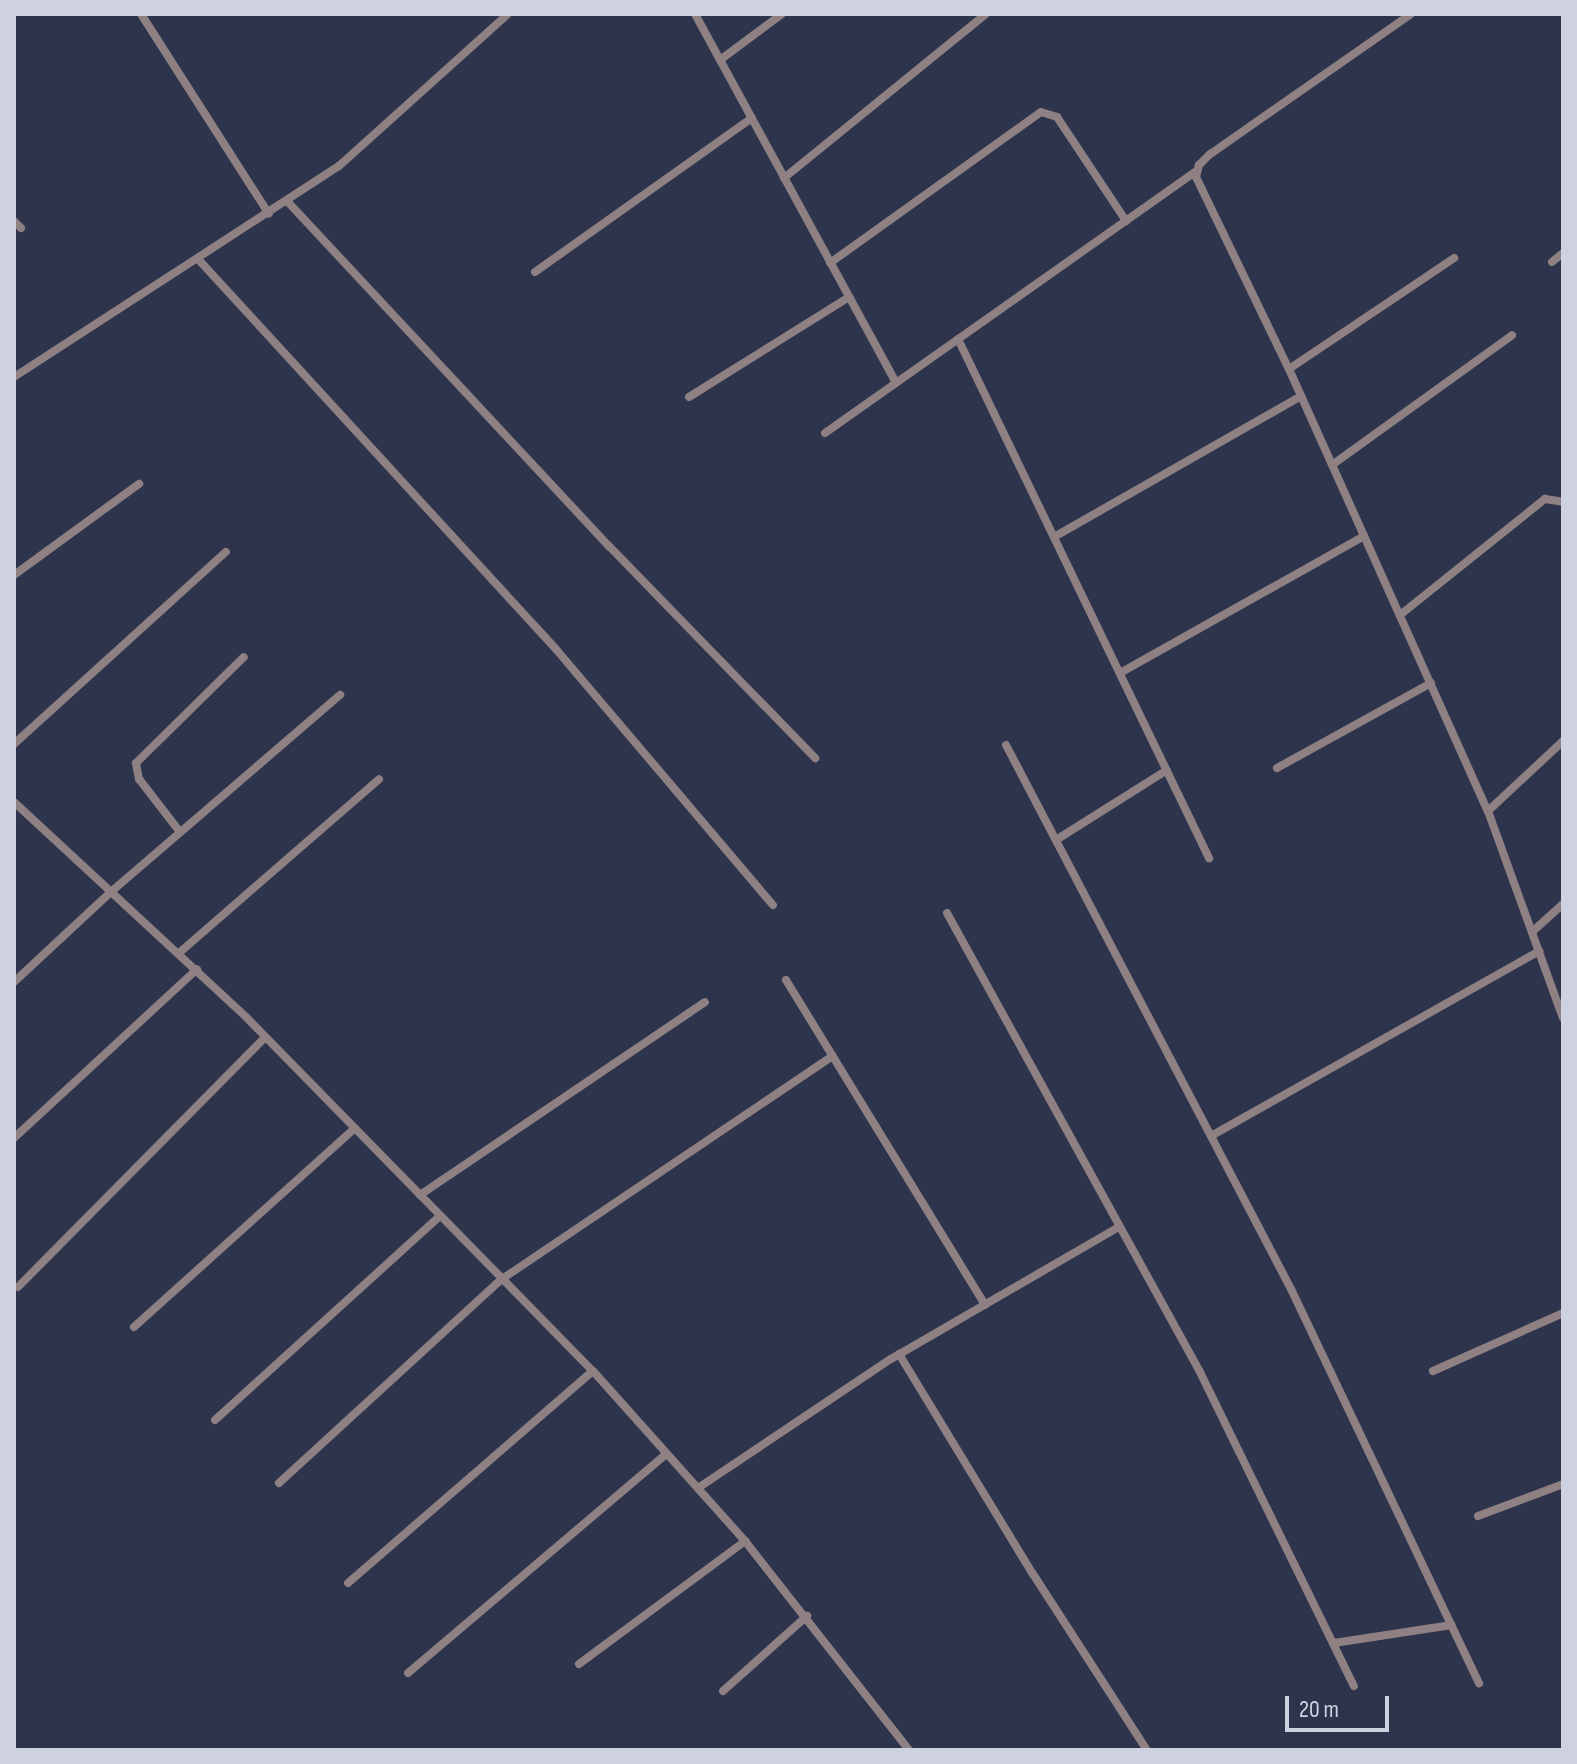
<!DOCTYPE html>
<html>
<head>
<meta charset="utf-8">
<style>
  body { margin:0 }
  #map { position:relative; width:1577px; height:1764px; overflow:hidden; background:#2e344b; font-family:"Sofia Sans Condensed",sans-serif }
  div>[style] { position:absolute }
  .minor>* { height:8px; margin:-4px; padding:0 4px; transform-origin:4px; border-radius:4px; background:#8f8083 }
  span { translate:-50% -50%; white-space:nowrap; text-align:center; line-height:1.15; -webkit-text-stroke:8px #2e344b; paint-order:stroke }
  .frame { position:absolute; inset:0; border:16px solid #ced2e0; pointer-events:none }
  .scale { position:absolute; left:1285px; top:1696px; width:104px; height:36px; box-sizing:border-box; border:4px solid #ced2e0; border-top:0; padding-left:10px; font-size:24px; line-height:28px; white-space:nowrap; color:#ced2e0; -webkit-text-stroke:6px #2e344b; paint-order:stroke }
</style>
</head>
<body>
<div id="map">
  <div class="minor">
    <i style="left:141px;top:14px;width:237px;rotate:57.4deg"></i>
    <i style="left:695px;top:14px;width:420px;rotate:61.4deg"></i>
    <i style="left:1411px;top:14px;width:245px;rotate:145.1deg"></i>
    <i style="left:1210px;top:154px;width:16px;rotate:135deg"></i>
    <i style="left:1199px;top:165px;width:12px;rotate:104deg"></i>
    <i style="left:1196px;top:177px;width:213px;rotate:64.2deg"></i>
    <i style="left:1289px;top:369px;width:485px;rotate:65.8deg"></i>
    <i style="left:1488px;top:811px;width:220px;rotate:70.1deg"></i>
    <i style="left:720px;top:60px;width:77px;rotate:-36.6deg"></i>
    <i style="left:784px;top:178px;width:260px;rotate:-39.1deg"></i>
    <i style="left:287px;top:201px;width:472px;rotate:47deg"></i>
    <i style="left:609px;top:546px;width:296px;rotate:45.8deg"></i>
    <i style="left:14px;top:221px;width:10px;rotate:45deg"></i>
    <i style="left:198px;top:259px;width:528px;rotate:47.46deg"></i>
    <i style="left:555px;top:648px;width:337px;rotate:49.7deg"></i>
    <i style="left:1552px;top:262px;width:14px;rotate:-39deg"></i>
    <i style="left:830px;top:263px;width:259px;rotate:-35.6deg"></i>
    <i style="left:1041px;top:112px;width:17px;rotate:17deg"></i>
    <i style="left:1057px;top:117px;width:125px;rotate:56.4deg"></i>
    <i style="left:535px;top:272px;width:266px;rotate:-35.4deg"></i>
    <i style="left:958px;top:339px;width:577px;rotate:64.19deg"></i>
    <i style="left:1289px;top:369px;width:199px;rotate:-33.9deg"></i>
    <i style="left:14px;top:377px;width:387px;rotate:-33deg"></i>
    <i style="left:339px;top:166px;width:227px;rotate:-42deg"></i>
    <i style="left:689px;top:397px;width:189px;rotate:-32deg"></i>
    <i style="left:825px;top:433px;width:455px;rotate:-35.2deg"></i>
    <i style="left:1332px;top:465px;width:222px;rotate:-35.8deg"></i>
    <i style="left:1054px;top:537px;width:284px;rotate:-29.7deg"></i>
    <i style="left:14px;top:575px;width:155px;rotate:-36.1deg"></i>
    <i style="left:1400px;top:615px;width:186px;rotate:-38.7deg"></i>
    <i style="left:1545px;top:499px;width:18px;rotate:9deg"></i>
    <i style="left:1120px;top:673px;width:280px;rotate:-29.3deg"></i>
    <i style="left:14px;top:744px;width:286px;rotate:-42.2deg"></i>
    <i style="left:1006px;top:745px;width:614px;rotate:62.35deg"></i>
    <i style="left:1291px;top:1289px;width:437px;rotate:64.5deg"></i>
    <i style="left:1277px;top:768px;width:176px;rotate:-28.9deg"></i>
    <i style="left:14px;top:802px;width:318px;rotate:42.8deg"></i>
    <i style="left:247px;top:1018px;width:494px;rotate:45.6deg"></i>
    <i style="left:593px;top:1371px;width:228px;rotate:48.2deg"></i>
    <i style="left:745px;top:1541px;width:266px;rotate:51.9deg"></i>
    <i style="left:1488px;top:811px;width:103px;rotate:-43deg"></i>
    <i style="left:180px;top:832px;width:67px;rotate:-127.7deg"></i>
    <i style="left:139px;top:779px;width:16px;rotate:-101deg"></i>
    <i style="left:136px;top:763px;width:151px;rotate:-44.5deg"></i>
    <i style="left:1056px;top:840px;width:131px;rotate:-32.2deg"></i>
    <i style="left:947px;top:913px;width:522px;rotate:61.13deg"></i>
    <i style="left:1199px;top:1370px;width:352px;rotate:63.9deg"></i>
    <i style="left:1532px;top:932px;width:42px;rotate:-42.1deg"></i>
    <i style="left:179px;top:953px;width:265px;rotate:-41deg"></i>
    <i style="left:786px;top:980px;width:381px;rotate:58.5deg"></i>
    <i style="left:14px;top:982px;width:134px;rotate:-42.9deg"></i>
    <i style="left:112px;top:891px;width:301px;rotate:-40.7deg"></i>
    <i style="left:1211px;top:1136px;width:377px;rotate:-29.4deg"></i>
    <i style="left:14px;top:1138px;width:249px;rotate:-42.7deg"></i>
    <i style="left:420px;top:1195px;width:344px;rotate:-34.1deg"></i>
    <i style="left:18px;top:1287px;width:351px;rotate:-45.3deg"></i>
    <i style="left:134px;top:1327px;width:297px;rotate:-42deg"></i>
    <i style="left:899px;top:1354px;width:258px;rotate:58.7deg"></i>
    <i style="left:1033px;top:1574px;width:210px;rotate:57.1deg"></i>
    <i style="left:1433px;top:1371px;width:142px;rotate:-24deg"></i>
    <i style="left:215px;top:1420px;width:304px;rotate:-42.2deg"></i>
    <i style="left:279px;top:1483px;width:302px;rotate:-42.5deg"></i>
    <i style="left:502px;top:1279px;width:399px;rotate:-34deg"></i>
    <i style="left:698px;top:1488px;width:232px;rotate:-33.8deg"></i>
    <i style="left:891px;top:1359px;width:263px;rotate:-30.1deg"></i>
    <i style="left:1478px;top:1516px;width:91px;rotate:-20.6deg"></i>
    <i style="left:348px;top:1583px;width:324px;rotate:-40.9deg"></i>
    <i style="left:1334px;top:1643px;width:119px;rotate:-8.7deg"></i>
    <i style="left:579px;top:1664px;width:207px;rotate:-36.5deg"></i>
    <i style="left:408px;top:1673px;width:338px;rotate:-40.3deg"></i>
    <i style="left:723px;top:1691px;width:113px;rotate:-41.8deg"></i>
  </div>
  <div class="frame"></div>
  <div class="scale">20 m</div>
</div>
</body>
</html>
